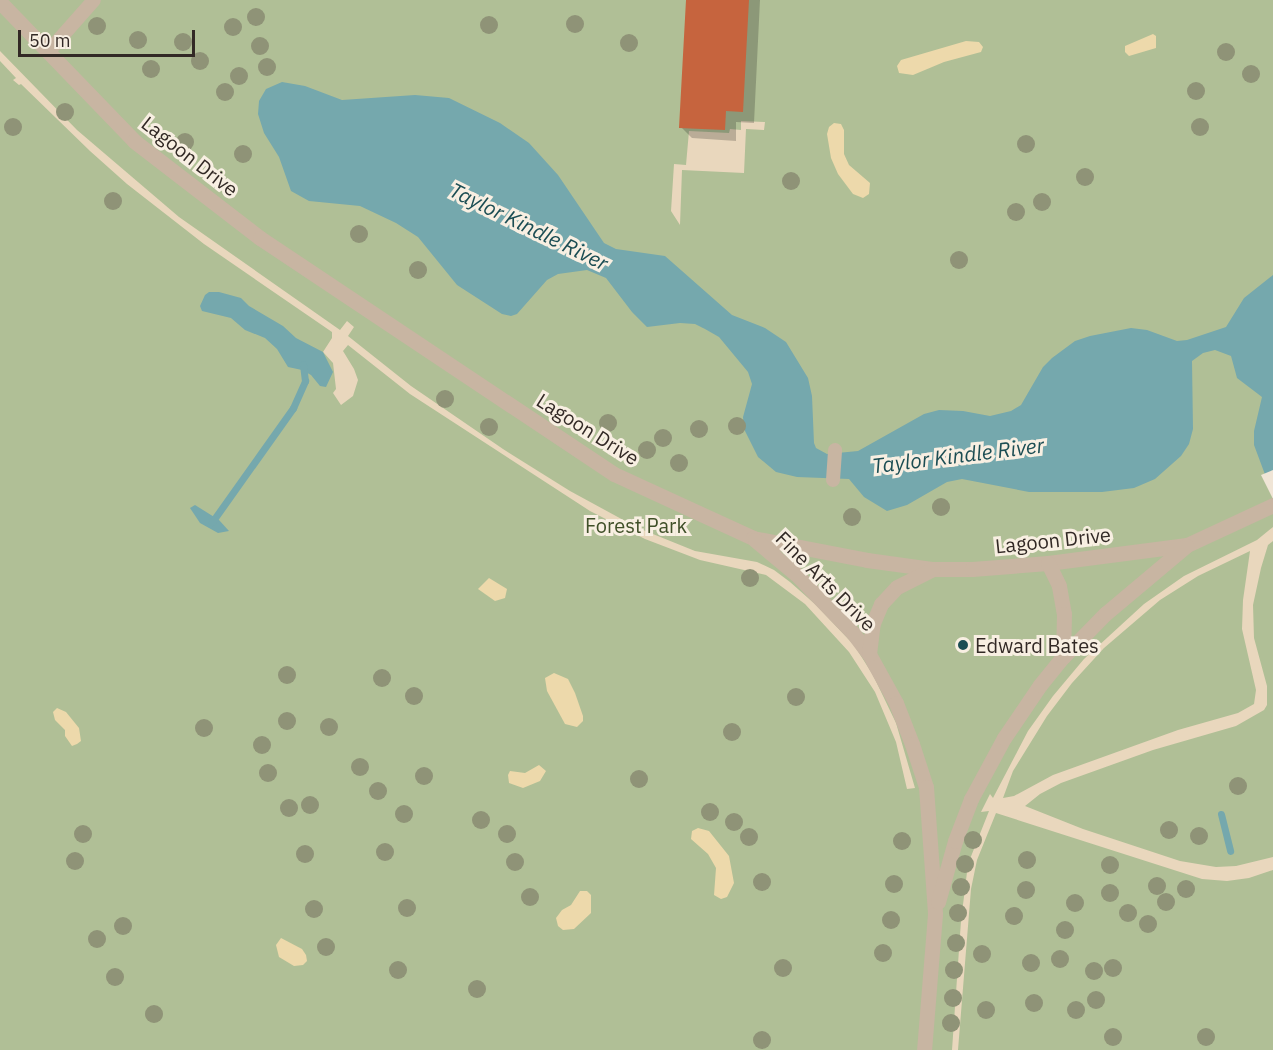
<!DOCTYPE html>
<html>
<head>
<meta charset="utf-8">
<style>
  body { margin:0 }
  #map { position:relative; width:1273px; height:1050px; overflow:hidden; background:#f0e5d6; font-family:"IBM Plex Sans",sans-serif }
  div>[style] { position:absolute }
  .green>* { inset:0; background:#b0bf96 }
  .sand>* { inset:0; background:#edd9ab }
  .plaza>* { inset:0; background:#e9d7bd }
  .water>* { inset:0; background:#75a8ad }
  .pier>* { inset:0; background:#f0e5d6 }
  .shadow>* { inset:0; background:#0003 }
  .stream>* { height:7px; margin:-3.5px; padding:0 3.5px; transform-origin:3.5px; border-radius:3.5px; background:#75a8ad }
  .building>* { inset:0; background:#c6643e }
  .service>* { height:14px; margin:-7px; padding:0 7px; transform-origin:7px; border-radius:7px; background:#c8b5a2 }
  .minor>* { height:15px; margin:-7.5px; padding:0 7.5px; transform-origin:7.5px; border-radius:7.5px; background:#c8b5a2 }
  .trees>* { width:18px; height:18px; margin:-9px; border-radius:50%; background:#8f9377 }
  .dots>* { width:16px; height:16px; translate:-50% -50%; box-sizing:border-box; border:3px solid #f8efe2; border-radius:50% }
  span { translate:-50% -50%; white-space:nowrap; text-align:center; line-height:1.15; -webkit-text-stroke:6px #f8efe2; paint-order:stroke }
  .street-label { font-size:20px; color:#322925 }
  .park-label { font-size:20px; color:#405029 }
  .poi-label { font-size:20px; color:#322925 }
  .left { translate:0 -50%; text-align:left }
  .water-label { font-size:21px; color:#1b4d53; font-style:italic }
  .scale { position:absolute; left:18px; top:30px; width:177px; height:27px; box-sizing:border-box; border:3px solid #322925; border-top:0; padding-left:8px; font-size:18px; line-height:21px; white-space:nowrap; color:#322925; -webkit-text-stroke:4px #f8efe2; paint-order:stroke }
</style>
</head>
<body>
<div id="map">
  <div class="green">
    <i style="clip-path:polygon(0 0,1273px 0,1273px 1050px,0 1050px)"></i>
  </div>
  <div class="sand">
    <i style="clip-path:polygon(1153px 34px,1156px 36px,1156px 48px,1129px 56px,1125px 52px,1125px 46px)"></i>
    <i style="clip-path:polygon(966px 41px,979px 42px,983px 47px,981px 52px,944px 62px,913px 75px,899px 73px,897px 66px,901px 60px)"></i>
    <i style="clip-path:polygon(834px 123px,841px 124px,844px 130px,844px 154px,849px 165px,870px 183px,869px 194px,863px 198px,853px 194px,838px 174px,831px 158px,827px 134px,829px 127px)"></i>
    <i style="clip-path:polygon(489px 578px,507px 589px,505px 598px,495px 601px,478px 589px)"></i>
    <i style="clip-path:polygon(554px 673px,568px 679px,575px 693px,583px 716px,583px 721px,577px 727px,565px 724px,547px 691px,545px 678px)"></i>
    <i style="clip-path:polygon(57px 708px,66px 712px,79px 728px,81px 741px,77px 744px,72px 746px,65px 736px,65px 730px,55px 720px,53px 712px)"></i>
    <i style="clip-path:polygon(539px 765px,546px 771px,540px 781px,523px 788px,509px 783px,508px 775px,510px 771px,525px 773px)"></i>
    <i style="clip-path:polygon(698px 828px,709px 831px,729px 856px,734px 883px,727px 897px,721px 899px,714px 895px,716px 868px,708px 854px,691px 839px,692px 831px)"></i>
    <i style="clip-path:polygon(580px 891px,587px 891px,591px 895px,591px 913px,574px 929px,563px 930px,558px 926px,556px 918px,562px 910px,571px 905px)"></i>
    <i style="clip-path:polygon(281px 938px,302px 949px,306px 955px,307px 961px,303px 965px,294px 966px,279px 957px,276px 945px)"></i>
  </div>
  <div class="plaza">
    <i style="clip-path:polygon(0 51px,77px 130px,179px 217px,340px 330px,347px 321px,354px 327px,348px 336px,411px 386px,503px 449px,570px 491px,638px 528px,695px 551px,757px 562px,774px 570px,790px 582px,816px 605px,854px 645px,873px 675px,896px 723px,915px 788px,907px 789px,896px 742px,875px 692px,849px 652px,805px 604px,766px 575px,700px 560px,645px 539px,590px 511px,410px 394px,348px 345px,343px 351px,354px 369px,358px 380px,353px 396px,341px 405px,333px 393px,336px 389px,333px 363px,323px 352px,332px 338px,332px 332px,204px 244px,127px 184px,90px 151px,21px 84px,19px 85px,13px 80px,16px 78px,0 61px)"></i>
    <i style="clip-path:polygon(741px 121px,765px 122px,764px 130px,746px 129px,744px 173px,682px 170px,680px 225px,671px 211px,674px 164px,686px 165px,689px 131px,729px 133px,730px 129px,741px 130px)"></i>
    <i style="clip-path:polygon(evenodd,1273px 527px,1273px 541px,1268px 545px,1261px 568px,1253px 605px,1254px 638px,1267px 686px,1267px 705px,1264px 710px,1236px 726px,1153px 750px,1061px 783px,1040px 794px,1025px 806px,1083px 829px,1180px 861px,1216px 867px,1236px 866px,1273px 857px,1273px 870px,1249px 878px,1227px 881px,1202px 879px,996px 813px,977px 860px,971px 889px,958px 1050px,952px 1050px,961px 921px,968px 864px,989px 811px,981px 812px,990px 794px,993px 798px,1028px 731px,1053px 696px,1084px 659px,1144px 604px,1184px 576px,1257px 540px,1273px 527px,1250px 551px,1243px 600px,1242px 629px,1256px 690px,1254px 704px,1238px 713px,1178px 730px,1053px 775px,1014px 796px,1003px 798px,1013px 771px,1047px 716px,1072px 683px,1104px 648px,1160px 600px,1198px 576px,1250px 551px)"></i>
  </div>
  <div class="water">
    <i style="clip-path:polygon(282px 82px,305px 86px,342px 100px,415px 95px,449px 98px,500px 123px,529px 143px,558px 175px,604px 243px,616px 249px,665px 256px,732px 315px,765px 328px,786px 342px,808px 378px,812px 396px,814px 443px,816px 448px,827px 454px,858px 451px,924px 414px,939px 410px,963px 411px,990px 416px,1011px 411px,1021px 405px,1043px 367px,1052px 358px,1075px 341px,1090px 336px,1131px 328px,1147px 330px,1177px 341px,1187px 340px,1226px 327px,1244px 298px,1273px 275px,1273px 496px,1254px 445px,1254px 431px,1262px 397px,1237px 378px,1231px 356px,1215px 350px,1203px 353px,1192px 361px,1193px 429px,1189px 444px,1181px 456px,1155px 479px,1134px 488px,1102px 492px,1029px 492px,962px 479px,947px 482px,907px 505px,887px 511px,864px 497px,849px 479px,797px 477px,776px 472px,758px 457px,744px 429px,743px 417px,752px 384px,748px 372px,719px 337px,705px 329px,695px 324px,680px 323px,647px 327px,632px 312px,606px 278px,587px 270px,558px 274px,547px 280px,517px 314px,511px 316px,502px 314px,457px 285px,418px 237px,396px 223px,360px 206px,309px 201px,291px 191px,279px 157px,264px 133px,258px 114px,259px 101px,266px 89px)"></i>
    <i style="clip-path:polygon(209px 292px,219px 292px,241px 298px,249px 306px,283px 326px,296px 338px,323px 352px,333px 372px,326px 387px,320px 386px,311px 375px,302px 370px,288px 367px,277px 349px,265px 338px,245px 330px,231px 318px,202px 311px,200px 306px,205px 295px)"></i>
    <i style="clip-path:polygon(195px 505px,219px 520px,229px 531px,218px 533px,200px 523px,190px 508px)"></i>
  </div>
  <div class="pier">
    <i style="clip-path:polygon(1273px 470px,1273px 499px,1261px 475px)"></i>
  </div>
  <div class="shadow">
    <i style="clip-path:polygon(688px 0,760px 0,754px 123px,736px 122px,736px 141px,692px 138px,681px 127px)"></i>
  </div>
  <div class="stream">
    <i style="left:212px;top:522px;width:140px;rotate:-54.6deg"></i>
    <i style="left:293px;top:408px;width:30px;rotate:-66deg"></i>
    <i style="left:305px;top:381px;width:17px;rotate:-97deg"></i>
    <i style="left:1221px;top:814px;width:38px;rotate:76deg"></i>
  </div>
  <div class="building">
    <i style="clip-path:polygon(686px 0,749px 0,743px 112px,726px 111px,725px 130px,679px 128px)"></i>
  </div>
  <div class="service">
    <i style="left:48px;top:52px;width:69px;rotate:-48.5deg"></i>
    <i style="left:833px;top:480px;width:30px;rotate:-86deg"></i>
  </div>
  <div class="minor">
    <i style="left:0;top:2px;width:193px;rotate:46deg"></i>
    <i style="left:134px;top:141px;width:159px;rotate:37.6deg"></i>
    <i style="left:260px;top:238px;width:425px;rotate:33.7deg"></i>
    <i style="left:614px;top:474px;width:153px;rotate:24.7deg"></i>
    <i style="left:753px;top:538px;width:116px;rotate:10.9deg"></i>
    <i style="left:867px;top:560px;width:67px;rotate:7.8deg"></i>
    <i style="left:933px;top:569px;width:39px"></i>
    <i style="left:972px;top:569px;width:76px;rotate:-4.5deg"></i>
    <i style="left:1048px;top:563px;width:140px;rotate:-7.4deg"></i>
    <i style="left:1187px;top:545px;width:95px;rotate:-24.9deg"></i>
    <i style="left:755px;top:540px;width:53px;rotate:39.7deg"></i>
    <i style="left:796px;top:574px;width:82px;rotate:46deg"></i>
    <i style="left:853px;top:633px;width:26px;rotate:53deg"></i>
    <i style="left:869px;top:654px;width:56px;rotate:61.1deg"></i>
    <i style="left:896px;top:703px;width:44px;rotate:68.7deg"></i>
    <i style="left:912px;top:744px;width:45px;rotate:72deg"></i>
    <i style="left:926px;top:787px;width:127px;rotate:85.9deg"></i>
    <i style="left:935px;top:914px;width:136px;rotate:94.6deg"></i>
    <i style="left:1048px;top:563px;width:25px;rotate:64deg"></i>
    <i style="left:1059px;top:586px;width:28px;rotate:80deg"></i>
    <i style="left:1064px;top:614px;width:43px;rotate:91.3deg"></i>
    <i style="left:869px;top:654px;width:31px;rotate:-83deg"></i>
    <i style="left:873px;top:623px;width:21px;rotate:-67deg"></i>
    <i style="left:881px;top:604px;width:23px;rotate:-47deg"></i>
    <i style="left:897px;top:587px;width:40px;rotate:-26.6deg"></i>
    <i style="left:938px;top:902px;width:63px;rotate:-74.4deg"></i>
    <i style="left:955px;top:841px;width:45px;rotate:-69.1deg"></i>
    <i style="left:971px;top:799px;width:69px;rotate:-61.6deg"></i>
    <i style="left:1004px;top:738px;width:64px;rotate:-55.8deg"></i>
    <i style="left:1040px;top:685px;width:36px;rotate:-51deg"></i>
    <i style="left:1063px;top:657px;width:60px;rotate:-45.7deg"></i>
    <i style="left:1105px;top:614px;width:106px;rotate:-40deg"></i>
  </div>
  <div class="trees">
    <i style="left:256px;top:17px"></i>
    <i style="left:575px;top:24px"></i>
    <i style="left:489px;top:25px"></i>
    <i style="left:97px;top:26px"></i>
    <i style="left:233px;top:27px"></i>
    <i style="left:138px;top:40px"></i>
    <i style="left:183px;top:42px"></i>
    <i style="left:629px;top:43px"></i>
    <i style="left:260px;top:46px"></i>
    <i style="left:1226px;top:52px"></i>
    <i style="left:200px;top:61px"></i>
    <i style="left:267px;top:67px"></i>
    <i style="left:151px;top:69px"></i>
    <i style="left:1251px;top:74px"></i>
    <i style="left:239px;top:76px"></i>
    <i style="left:1196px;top:91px"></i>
    <i style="left:225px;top:92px"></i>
    <i style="left:65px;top:112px"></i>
    <i style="left:13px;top:127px"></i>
    <i style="left:1200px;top:127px"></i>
    <i style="left:185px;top:142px"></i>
    <i style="left:1026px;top:144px"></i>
    <i style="left:243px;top:154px"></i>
    <i style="left:1085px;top:177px"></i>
    <i style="left:791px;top:181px"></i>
    <i style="left:113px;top:201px"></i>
    <i style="left:1042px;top:202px"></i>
    <i style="left:1016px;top:212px"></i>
    <i style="left:359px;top:234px"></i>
    <i style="left:959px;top:260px"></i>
    <i style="left:418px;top:270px"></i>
    <i style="left:445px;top:399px"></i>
    <i style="left:608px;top:423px"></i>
    <i style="left:737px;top:426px"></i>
    <i style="left:489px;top:427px"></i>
    <i style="left:699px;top:429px"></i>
    <i style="left:663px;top:438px"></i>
    <i style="left:647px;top:450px"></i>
    <i style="left:679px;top:463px"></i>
    <i style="left:941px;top:507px"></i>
    <i style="left:852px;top:517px"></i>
    <i style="left:750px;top:578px"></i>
    <i style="left:287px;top:675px"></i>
    <i style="left:382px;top:678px"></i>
    <i style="left:414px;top:696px"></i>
    <i style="left:796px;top:697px"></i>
    <i style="left:287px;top:721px"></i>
    <i style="left:329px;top:727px"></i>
    <i style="left:204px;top:728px"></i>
    <i style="left:732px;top:732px"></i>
    <i style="left:262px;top:745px"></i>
    <i style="left:360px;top:767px"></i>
    <i style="left:268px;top:773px"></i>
    <i style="left:424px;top:776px"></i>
    <i style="left:639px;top:779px"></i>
    <i style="left:1238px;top:786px"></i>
    <i style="left:378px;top:791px"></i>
    <i style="left:310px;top:805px"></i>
    <i style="left:289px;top:808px"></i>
    <i style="left:710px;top:812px"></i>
    <i style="left:404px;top:814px"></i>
    <i style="left:481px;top:820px"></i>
    <i style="left:734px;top:822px"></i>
    <i style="left:1169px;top:830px"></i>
    <i style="left:83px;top:834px"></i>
    <i style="left:507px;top:834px"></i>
    <i style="left:1199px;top:836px"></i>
    <i style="left:749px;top:837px"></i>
    <i style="left:973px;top:840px"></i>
    <i style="left:902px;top:841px"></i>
    <i style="left:385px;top:852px"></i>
    <i style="left:305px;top:854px"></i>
    <i style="left:1027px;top:860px"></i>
    <i style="left:75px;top:861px"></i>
    <i style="left:515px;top:862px"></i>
    <i style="left:965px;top:864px"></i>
    <i style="left:1110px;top:865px"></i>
    <i style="left:762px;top:882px"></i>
    <i style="left:894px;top:884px"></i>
    <i style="left:1157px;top:886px"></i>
    <i style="left:961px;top:887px"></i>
    <i style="left:1186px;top:889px"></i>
    <i style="left:1026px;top:890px"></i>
    <i style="left:1110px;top:893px"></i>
    <i style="left:530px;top:897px"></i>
    <i style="left:1166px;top:902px"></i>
    <i style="left:1075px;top:903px"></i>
    <i style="left:407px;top:908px"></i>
    <i style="left:314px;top:909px"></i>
    <i style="left:958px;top:913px"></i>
    <i style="left:1128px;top:913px"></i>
    <i style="left:1014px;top:916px"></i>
    <i style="left:891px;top:920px"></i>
    <i style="left:1148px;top:924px"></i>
    <i style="left:123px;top:926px"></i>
    <i style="left:1065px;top:930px"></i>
    <i style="left:97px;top:939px"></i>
    <i style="left:956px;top:943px"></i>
    <i style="left:326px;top:947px"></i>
    <i style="left:883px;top:953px"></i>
    <i style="left:982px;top:954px"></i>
    <i style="left:1060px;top:959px"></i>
    <i style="left:1031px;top:963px"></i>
    <i style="left:783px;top:968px"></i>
    <i style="left:1113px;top:968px"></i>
    <i style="left:398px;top:970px"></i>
    <i style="left:954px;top:970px"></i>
    <i style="left:1094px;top:971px"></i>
    <i style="left:115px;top:977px"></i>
    <i style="left:477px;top:989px"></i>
    <i style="left:953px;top:998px"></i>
    <i style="left:1096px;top:1000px"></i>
    <i style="left:1034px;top:1003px"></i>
    <i style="left:986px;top:1010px"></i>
    <i style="left:1076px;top:1010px"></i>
    <i style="left:154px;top:1014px"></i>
    <i style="left:951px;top:1023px"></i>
    <i style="left:1113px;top:1037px"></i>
    <i style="left:1206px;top:1037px"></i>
    <i style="left:762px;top:1040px"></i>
  </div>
  <div class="dots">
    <i style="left:963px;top:645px;background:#1b4d53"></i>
  </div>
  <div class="street-label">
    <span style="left:190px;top:156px;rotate:38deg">Lagoon Drive</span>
    <span style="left:588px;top:429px;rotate:32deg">Lagoon Drive</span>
    <span style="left:1053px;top:540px;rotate:-6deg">Lagoon Drive</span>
    <span style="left:826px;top:581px;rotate:45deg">Fine Arts Drive</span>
  </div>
  <div class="park-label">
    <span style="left:636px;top:525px">Forest Park</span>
  </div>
  <div class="poi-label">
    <span class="left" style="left:975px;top:645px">Edward Bates</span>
  </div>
  <div class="water-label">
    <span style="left:529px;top:226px;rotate:26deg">Taylor Kindle River</span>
    <span style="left:958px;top:455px;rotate:-7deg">Taylor Kindle River</span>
  </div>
  <div class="scale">50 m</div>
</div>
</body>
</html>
